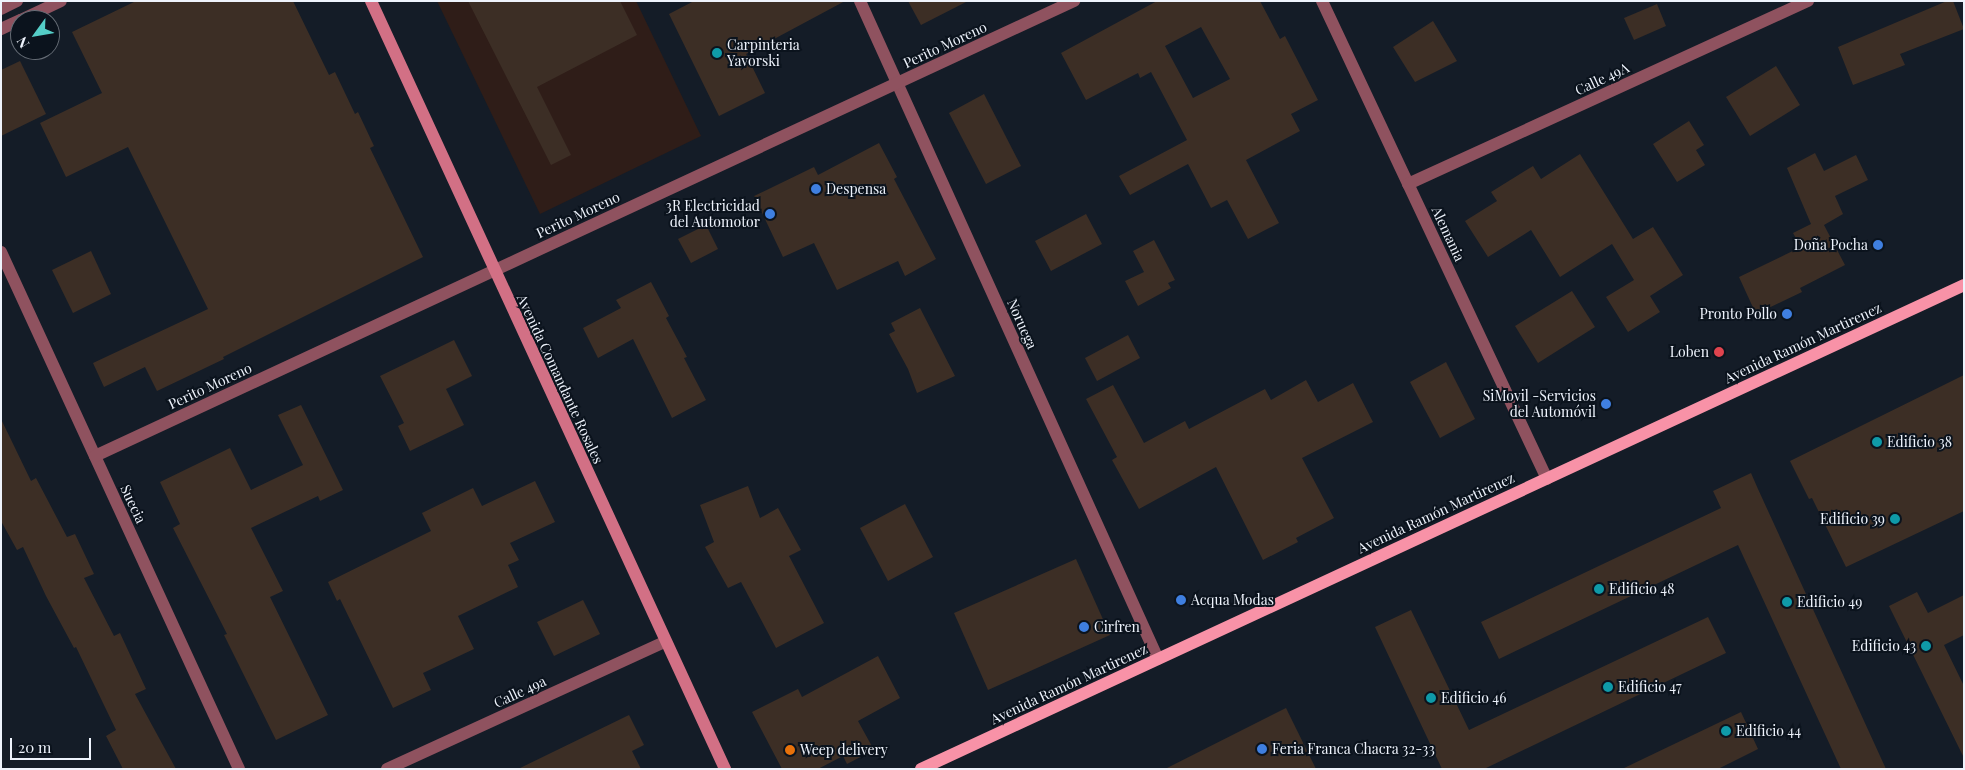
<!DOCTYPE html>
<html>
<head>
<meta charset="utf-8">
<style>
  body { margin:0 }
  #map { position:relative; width:1965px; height:770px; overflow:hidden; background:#141c27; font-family:"Playfair Display",serif }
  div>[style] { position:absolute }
  .education>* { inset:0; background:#2f1d18 }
  .building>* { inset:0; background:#3c2e25 }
  .street>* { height:12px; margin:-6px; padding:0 6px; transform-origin:6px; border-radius:6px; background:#8f525f }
  .secondary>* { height:12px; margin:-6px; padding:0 6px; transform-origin:6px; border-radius:6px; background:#d27085 }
  .primary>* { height:12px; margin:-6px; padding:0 6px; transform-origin:6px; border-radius:6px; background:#f892a7 }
  .dots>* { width:14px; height:14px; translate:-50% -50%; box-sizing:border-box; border:2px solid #0b131d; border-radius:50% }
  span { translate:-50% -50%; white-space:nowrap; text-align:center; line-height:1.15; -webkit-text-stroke:4px #0b131d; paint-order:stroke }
  .poi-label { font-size:14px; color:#eef3fc }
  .left { translate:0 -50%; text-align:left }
  .right { translate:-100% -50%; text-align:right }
  .street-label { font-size:14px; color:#eef3fc }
  .frame { position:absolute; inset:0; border:2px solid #eef3fc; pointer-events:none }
  .north { position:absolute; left:10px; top:10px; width:50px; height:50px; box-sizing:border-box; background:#0b131d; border:1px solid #666d76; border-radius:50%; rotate:238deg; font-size:14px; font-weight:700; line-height:20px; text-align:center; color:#eef3fc }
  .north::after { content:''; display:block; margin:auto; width:18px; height:22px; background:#54cdc7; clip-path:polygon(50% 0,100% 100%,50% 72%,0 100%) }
  .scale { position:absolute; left:10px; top:738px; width:81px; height:22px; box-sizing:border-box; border:2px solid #eef3fc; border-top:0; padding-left:6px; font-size:15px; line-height:18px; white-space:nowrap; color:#eef3fc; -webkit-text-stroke:4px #0b131d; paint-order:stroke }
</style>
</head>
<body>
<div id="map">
  <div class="education">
    <i style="clip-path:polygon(437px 1px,636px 1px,701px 136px,540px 214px)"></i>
  </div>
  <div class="building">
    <i style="clip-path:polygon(136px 1px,293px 1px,329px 75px,335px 72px,355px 114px,358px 112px,374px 146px,370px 148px,423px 257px,223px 357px,224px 359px,157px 391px,145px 367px,104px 387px,93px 363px,208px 309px,128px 147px,66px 177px,40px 123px,102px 93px,72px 32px)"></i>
    <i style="clip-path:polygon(468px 1px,620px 1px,637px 35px,537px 87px,571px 155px,551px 165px)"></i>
    <i style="clip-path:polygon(694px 1px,845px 1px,746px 54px,765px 93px,719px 116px,669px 14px)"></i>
    <i style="clip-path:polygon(908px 1px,968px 1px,921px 25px)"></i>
    <i style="clip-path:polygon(evenodd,1157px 1px,1260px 1px,1280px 39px,1285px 36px,1318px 100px,1291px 114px,1300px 131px,1246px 160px,1279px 223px,1248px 239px,1227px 200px,1211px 208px,1188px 164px,1130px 195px,1119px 176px,1187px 140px,1151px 72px,1140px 78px,1138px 73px,1086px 100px,1061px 53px,1157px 1px,1201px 27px,1230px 79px,1193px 98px,1165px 46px,1201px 27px)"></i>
    <i style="clip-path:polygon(1947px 1px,1953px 1px,1964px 29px,1900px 54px,1905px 65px,1853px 85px,1838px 47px)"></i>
    <i style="clip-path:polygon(1657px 4px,1666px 26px,1634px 40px,1624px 18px)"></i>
    <i style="clip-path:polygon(1433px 21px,1457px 61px,1415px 82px,1393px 47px)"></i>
    <i style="clip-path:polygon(20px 61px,46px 114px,1px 136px,1px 70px)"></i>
    <i style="clip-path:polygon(1776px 66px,1800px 105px,1750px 136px,1726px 97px)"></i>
    <i style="clip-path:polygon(984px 94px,1021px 166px,986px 184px,949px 113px)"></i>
    <i style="clip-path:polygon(1689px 121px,1704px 145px,1696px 150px,1705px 165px,1677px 182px,1653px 144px)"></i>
    <i style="clip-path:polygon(879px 143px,897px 177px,894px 179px,936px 259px,905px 276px,898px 261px,837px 290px,814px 243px,783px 257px,754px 196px,814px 167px,818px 175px)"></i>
    <i style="clip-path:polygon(1815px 153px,1824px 171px,1856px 155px,1868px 180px,1835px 196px,1843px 214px,1824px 225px,1845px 265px,1800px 288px,1802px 292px,1756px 314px,1739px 277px,1801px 247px,1793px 233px,1811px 224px,1787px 168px)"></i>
    <i style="clip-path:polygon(1580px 154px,1633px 239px,1653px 227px,1683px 275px,1650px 296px,1660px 312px,1628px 332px,1606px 297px,1634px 280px,1612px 244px,1560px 277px,1531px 230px,1488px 257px,1465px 221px,1497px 201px,1491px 192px,1533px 166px,1541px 179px)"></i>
    <i style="clip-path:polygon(1086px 214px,1102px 244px,1051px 271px,1035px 241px)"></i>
    <i style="clip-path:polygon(706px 225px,718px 249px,691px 263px,678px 239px)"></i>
    <i style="clip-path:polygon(1154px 240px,1175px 280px,1168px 283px,1171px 288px,1138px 306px,1125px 281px,1144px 272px,1133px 251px)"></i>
    <i style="clip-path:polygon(91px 251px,111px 294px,73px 313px,52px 270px)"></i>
    <i style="clip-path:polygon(651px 282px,669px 316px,666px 318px,687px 357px,684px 358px,706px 400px,672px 418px,633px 339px,598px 358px,583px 328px,621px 308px,616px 300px)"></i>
    <i style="clip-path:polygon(1572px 291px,1595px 327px,1538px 363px,1515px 326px)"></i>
    <i style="clip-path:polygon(920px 308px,955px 376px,917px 393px,908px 369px,889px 334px,895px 331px,891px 323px)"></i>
    <i style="clip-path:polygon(1128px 335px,1140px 358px,1097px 381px,1085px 358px)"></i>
    <i style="clip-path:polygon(454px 340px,472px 376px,446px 389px,464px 425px,410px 451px,398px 426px,404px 423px,380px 376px)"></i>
    <i style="clip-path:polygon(1446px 362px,1475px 419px,1440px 438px,1410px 382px)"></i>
    <i style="clip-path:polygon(1964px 375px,1964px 511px,1846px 567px,1812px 498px,1809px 499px,1790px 461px)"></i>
    <i style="clip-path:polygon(1306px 380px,1318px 402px,1353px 383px,1373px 422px,1302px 458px,1334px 518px,1296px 538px,1298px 542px,1263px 560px,1216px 467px,1139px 509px,1112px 460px,1117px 457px,1086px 399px,1113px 385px,1144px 443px,1185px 421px,1189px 429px,1265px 389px,1271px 400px)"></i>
    <i style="clip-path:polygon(301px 405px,343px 490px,320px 501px,318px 496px,251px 528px,283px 591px,270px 597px,328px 715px,276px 740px,224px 635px,227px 634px,173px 528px,180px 524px,160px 482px,230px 448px,251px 490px,303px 465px,278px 415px)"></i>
    <i style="clip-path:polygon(1px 419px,31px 481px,36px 478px,67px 537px,75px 534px,94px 574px,84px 578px,114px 636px,120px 633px,146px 689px,135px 694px,176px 769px,123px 769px,106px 736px,116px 730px,76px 647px,74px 648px,46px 596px,23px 547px,17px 550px,1px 521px)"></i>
    <i style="clip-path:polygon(1751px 473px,1758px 489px,1886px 769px,1841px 769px,1738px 545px,1499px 659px,1481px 622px,1721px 508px,1713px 491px)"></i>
    <i style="clip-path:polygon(535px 481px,555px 522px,510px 543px,519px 560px,508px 565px,518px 587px,458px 616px,474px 649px,423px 673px,431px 690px,393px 708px,340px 599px,337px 601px,328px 582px,431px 531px,422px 513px,473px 488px,482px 506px)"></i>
    <i style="clip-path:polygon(748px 486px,760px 518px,778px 508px,801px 550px,789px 556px,824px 623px,776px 648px,741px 582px,728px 588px,705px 547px,714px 542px,700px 505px)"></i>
    <i style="clip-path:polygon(905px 504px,933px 557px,888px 581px,860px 528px)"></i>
    <i style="clip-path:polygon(1076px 559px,1110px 635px,988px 690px,954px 613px)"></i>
    <i style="clip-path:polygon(1917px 592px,1928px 613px,1964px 595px,1964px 635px,1944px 645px,1964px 686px,1964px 758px,1889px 606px)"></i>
    <i style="clip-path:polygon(583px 600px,600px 634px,554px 656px,537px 622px)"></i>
    <i style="clip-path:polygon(1411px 610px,1469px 730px,1708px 617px,1726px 653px,1484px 769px,1442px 769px,1375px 627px)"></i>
    <i style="clip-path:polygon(878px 656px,900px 698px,858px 721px,874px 750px,847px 764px,843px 756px,818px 769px,782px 769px,752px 712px,798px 689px,802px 697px)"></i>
    <i style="clip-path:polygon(1286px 708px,1316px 769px,1165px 769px)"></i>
    <i style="clip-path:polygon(1741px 712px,1758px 749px,1718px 769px,1622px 769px)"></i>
    <i style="clip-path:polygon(629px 715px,644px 745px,632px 751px,641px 769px,518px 769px)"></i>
  </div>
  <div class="street">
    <i style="left:860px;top:1px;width:722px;rotate:65.63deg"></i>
    <i style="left:1322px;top:1px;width:528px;rotate:64.79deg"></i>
    <i style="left:1px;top:9px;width:18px;rotate:-27deg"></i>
    <i style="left:21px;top:20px;width:44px;rotate:-25.4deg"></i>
    <i style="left:1px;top:29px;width:21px;rotate:-25deg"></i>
    <i style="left:1408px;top:184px;width:440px;rotate:-24.6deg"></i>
    <i style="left:1px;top:252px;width:569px;rotate:65.28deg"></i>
    <i style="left:95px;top:456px;width:1080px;rotate:-24.93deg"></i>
    <i style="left:387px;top:769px;width:306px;rotate:-24.6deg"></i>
  </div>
  <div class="secondary">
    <i style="left:371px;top:1px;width:846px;rotate:65.25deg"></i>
  </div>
  <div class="primary">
    <i style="left:921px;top:769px;width:1150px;rotate:-24.89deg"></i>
  </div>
  <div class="dots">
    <i style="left:717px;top:53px;background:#0f9aa8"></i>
    <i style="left:816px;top:189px;background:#3f7fe0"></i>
    <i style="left:770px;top:214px;background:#3f7fe0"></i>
    <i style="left:1878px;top:245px;background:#3f7fe0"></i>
    <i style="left:1787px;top:314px;background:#3f7fe0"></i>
    <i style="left:1719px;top:352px;background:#e0444e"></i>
    <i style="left:1606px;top:404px;background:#3f7fe0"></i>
    <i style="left:1877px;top:442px;background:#0f9aa8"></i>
    <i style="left:1895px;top:519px;background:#0f9aa8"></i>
    <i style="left:1599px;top:589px;background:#0f9aa8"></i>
    <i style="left:1181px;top:600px;background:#3f7fe0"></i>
    <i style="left:1787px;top:602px;background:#0f9aa8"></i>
    <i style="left:1084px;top:627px;background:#3f7fe0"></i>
    <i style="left:1926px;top:646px;background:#0f9aa8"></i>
    <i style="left:1608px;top:687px;background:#0f9aa8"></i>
    <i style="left:1431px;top:698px;background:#0f9aa8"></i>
    <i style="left:1726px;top:731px;background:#0f9aa8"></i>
    <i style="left:1262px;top:749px;background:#3f7fe0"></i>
    <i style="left:790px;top:750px;background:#e8710a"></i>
  </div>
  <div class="poi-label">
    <span class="left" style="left:727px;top:53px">Carpinteria<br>Yavorski</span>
    <span class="left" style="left:826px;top:189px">Despensa</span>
    <span class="right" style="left:760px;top:214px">3R Electricidad<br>del Automotor</span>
    <span class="right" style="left:1868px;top:245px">Doña Pocha</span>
    <span class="right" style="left:1777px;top:314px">Pronto Pollo</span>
    <span class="right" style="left:1709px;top:352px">Loben</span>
    <span class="right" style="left:1596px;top:404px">SiMovil -Servicios<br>del Automóvil</span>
    <span class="left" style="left:1887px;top:442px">Edificio 38</span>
    <span class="right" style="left:1885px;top:519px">Edificio 39</span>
    <span class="left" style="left:1609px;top:589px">Edificio 48</span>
    <span class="left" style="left:1191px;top:600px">Acqua Modas</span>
    <span class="left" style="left:1797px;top:602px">Edificio 49</span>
    <span class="left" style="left:1094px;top:627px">Cirfren</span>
    <span class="right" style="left:1916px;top:646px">Edificio 43</span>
    <span class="left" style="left:1618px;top:687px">Edificio 47</span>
    <span class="left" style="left:1441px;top:698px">Edificio 46</span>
    <span class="left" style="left:1736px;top:731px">Edificio 44</span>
    <span class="left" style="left:1272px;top:749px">Feria Franca Chacra 32-33</span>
    <span class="left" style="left:800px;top:750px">Weep delivery</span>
  </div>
  <div class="street-label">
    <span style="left:945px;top:45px;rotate:-25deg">Perito Moreno</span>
    <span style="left:1602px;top:79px;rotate:-25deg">Calle 49A</span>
    <span style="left:578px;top:215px;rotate:-25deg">Perito Moreno</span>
    <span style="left:1448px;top:234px;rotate:65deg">Alemania</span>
    <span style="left:1022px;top:324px;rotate:66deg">Noruega</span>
    <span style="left:1803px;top:343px;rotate:-25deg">Avenida Ramón Martirenez</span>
    <span style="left:560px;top:379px;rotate:65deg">Avenida Comandante Rosales</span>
    <span style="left:210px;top:386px;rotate:-25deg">Perito Moreno</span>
    <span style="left:133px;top:504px;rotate:65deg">Suecia</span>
    <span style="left:1436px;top:513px;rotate:-25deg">Avenida Ramón Martirenez</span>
    <span style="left:1069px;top:684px;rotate:-25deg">Avenida Ramón Martirenez</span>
    <span style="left:520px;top:692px;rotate:-25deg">Calle 49a</span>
  </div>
  <div class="frame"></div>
  <div class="north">N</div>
  <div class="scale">20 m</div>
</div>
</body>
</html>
